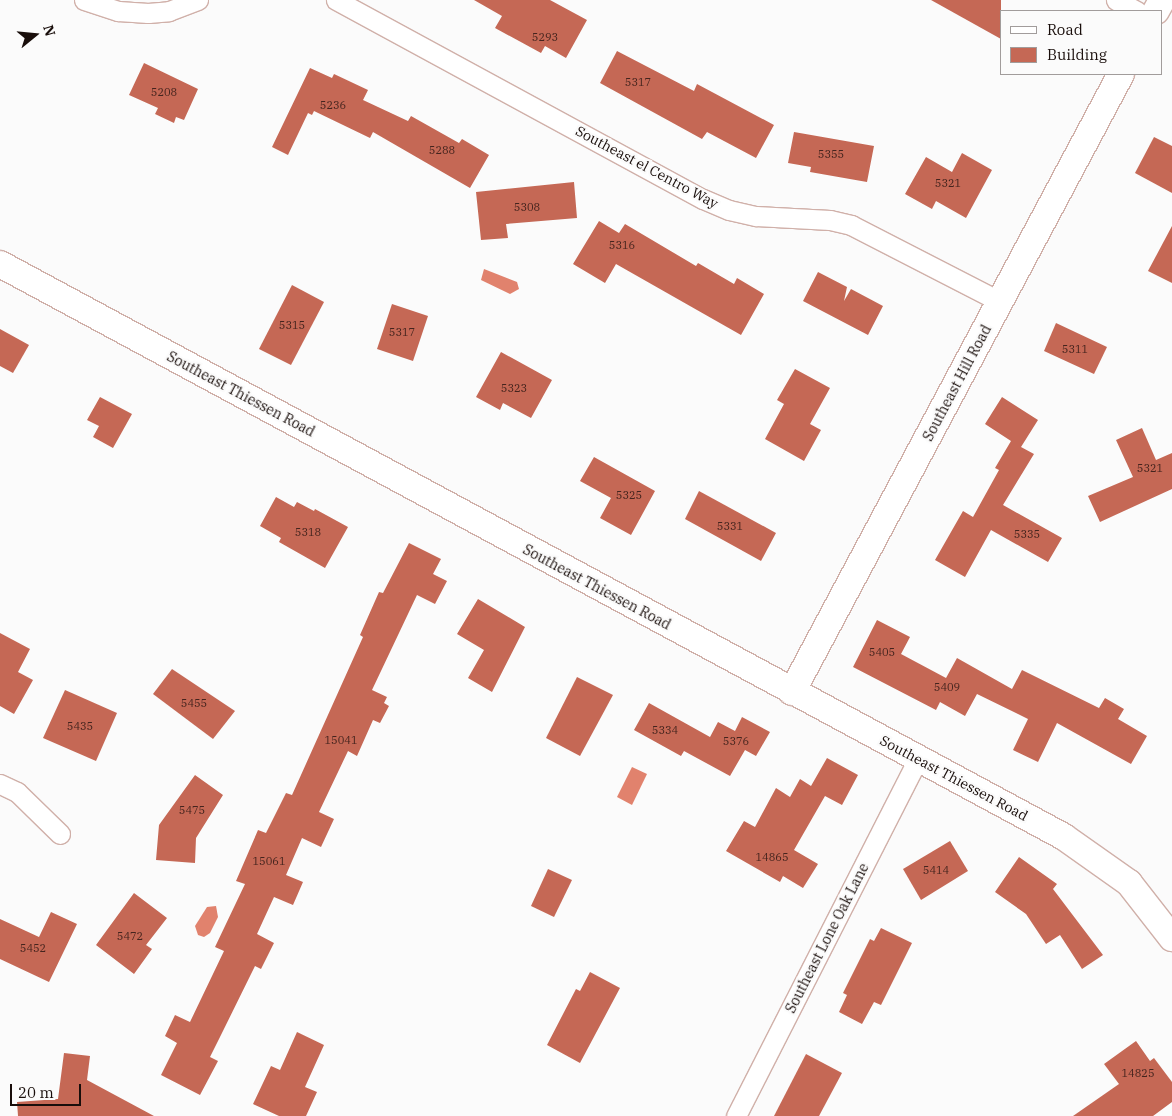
<!DOCTYPE html>
<html>
<head>
<meta charset="utf-8">
<style>
  body { margin:0 }
  #map { position:relative; width:1172px; height:1116px; overflow:hidden; background:#fbfbfb; font-family:"IBM Plex Serif",serif }
  div>[style] { position:absolute }
  .water>* { inset:0; background:#e1826d }
  .building>* { inset:0; background:#c56855 }
  .roads { filter:drop-shadow(1px 0 #d0b0a9) drop-shadow(-1px 0 #d0b0a9) drop-shadow(0 1px #d0b0a9) drop-shadow(0 -1px #d0b0a9) }
  .street>* { height:19px; margin:-9.5px; padding:0 9.5px; transform-origin:9.5px; border-radius:9.5px; background:#fff }
  .secondary>* { height:26px; margin:-13px; padding:0 13px; transform-origin:13px; border-radius:13px; background:#fff }
  span { translate:-50% -50%; white-space:nowrap; text-align:center; line-height:1.15; -webkit-text-stroke:4.5px #fbfbfb; paint-order:stroke }
  .number-label { font-size:11px; color:#44241e }
  .number-label span { -webkit-text-stroke-width:0 }
  .street-label { font-size:14px; color:#190e0b }
  .legend { position:absolute; left:1000px; top:10px; width:162px; height:65px; box-sizing:border-box; background:#fbfbfb; border:1px solid #a19c9b; margin:0; padding:6px 9px; list-style:none; font-size:15px; color:#190e0b }
  .legend li { display:flex; align-items:center; gap:10px; height:25px }
  .legend b { width:25px; border:1px solid #a19c9b }
  .north { position:absolute; left:10px; top:10px; width:50px; height:50px; -webkit-text-stroke:4px #fbfbfb; paint-order:stroke; rotate:73deg; font-size:14px; font-weight:700; line-height:20px; text-align:center; color:#190e0b }
  .north::after { content:''; display:block; margin:auto; width:18px; height:22px; background:#190e0b; clip-path:polygon(50% 0,100% 100%,50% 72%,0 100%) }
  .scale { position:absolute; left:10px; top:1084px; width:71px; height:22px; box-sizing:border-box; border:2px solid #190e0b; border-top:0; padding-left:6px; font-size:15px; line-height:18px; white-space:nowrap; color:#190e0b; -webkit-text-stroke:4px #fbfbfb; paint-order:stroke }
</style>
</head>
<body>
<div id="map">
  <div class="water">
    <i style="clip-path:polygon(484px 269px,517px 282px,519px 289px,510px 294px,481px 280px)"></i>
    <i style="clip-path:polygon(632px 767px,647px 774px,632px 805px,617px 797px)"></i>
    <i style="clip-path:polygon(216px 906px,218px 917px,210px 933px,204px 937px,198px 935px,195px 926px,207px 907px)"></i>
  </div>
  <div class="building">
    <i style="clip-path:polygon(474px 0,550px 0,587px 20px,566px 58px,545px 46px,541px 53px,495px 28px,502px 16px)"></i>
    <i style="clip-path:polygon(931px 0,1001px 0,1001px 39px)"></i>
    <i style="clip-path:polygon(617px 51px,694px 91px,697px 84px,774px 125px,756px 158px,707px 132px,702px 139px,600px 83px)"></i>
    <i style="clip-path:polygon(144px 63px,198px 89px,184px 120px,176px 117px,174px 123px,155px 114px,158px 108px,129px 95px)"></i>
    <i style="clip-path:polygon(310px 68px,332px 78px,334px 74px,368px 90px,363px 100px,408px 121px,411px 116px,459px 143px,462px 139px,489px 155px,470px 188px,373px 132px,370px 138px,314px 111px,312px 115px,308px 113px,288px 155px,272px 147px)"></i>
    <i style="clip-path:polygon(794px 132px,874px 146px,867px 182px,810px 172px,811px 167px,788px 163px)"></i>
    <i style="clip-path:polygon(1154px 137px,1172px 146px,1172px 193px,1135px 173px)"></i>
    <i style="clip-path:polygon(962px 153px,992px 170px,966px 218px,936px 201px,932px 209px,905px 194px,926px 157px,952px 172px)"></i>
    <i style="clip-path:polygon(574px 182px,577px 218px,506px 224px,508px 238px,481px 240px,476px 192px)"></i>
    <i style="clip-path:polygon(599px 221px,619px 233px,625px 224px,696px 266px,698px 263px,734px 284px,737px 278px,764px 294px,741px 335px,616px 264px,605px 283px,573px 264px)"></i>
    <i style="clip-path:polygon(1172px 226px,1172px 283px,1148px 271px)"></i>
    <i style="clip-path:polygon(818px 272px,847px 287px,844px 301px,851px 289px,883px 306px,868px 335px,803px 301px)"></i>
    <i style="clip-path:polygon(292px 285px,324px 302px,291px 365px,259px 349px)"></i>
    <i style="clip-path:polygon(392px 304px,428px 316px,413px 361px,377px 349px)"></i>
    <i style="clip-path:polygon(1056px 323px,1107px 347px,1094px 374px,1044px 351px)"></i>
    <i style="clip-path:polygon(0 329px,29px 345px,13px 373px,0 366px)"></i>
    <i style="clip-path:polygon(501px 352px,552px 380px,531px 418px,503px 403px,500px 410px,476px 397px)"></i>
    <i style="clip-path:polygon(795px 369px,830px 388px,810px 424px,821px 430px,804px 461px,765px 439px,784px 404px,777px 400px)"></i>
    <i style="clip-path:polygon(100px 397px,132px 414px,113px 448px,93px 437px,99px 426px,87px 420px)"></i>
    <i style="clip-path:polygon(1002px 397px,1038px 420px,1021px 447px,1034px 454px,1003px 505px,1062px 538px,1048px 562px,991px 530px,965px 577px,935px 560px,963px 511px,973px 517px,999px 470px,995px 468px,1011px 441px,985px 424px)"></i>
    <i style="clip-path:polygon(1142px 428px,1156px 460px,1172px 453px,1172px 489px,1100px 522px,1088px 496px,1133px 477px,1116px 440px)"></i>
    <i style="clip-path:polygon(594px 457px,655px 491px,631px 535px,600px 518px,611px 498px,580px 481px)"></i>
    <i style="clip-path:polygon(699px 491px,776px 533px,761px 561px,685px 519px)"></i>
    <i style="clip-path:polygon(276px 497px,294px 507px,297px 502px,314px 511px,315px 509px,348px 527px,325px 568px,279px 542px,281px 538px,260px 526px)"></i>
    <i style="clip-path:polygon(409px 543px,441px 559px,433px 574px,447px 581px,435px 604px,417px 595px,372px 690px,387px 697px,384px 703px,389px 706px,380px 723px,373px 720px,357px 756px,348px 751px,319px 812px,334px 819px,321px 847px,302px 838px,286px 875px,303px 882px,293px 905px,274px 897px,257px 934px,274px 943px,261px 969px,255px 966px,220px 1037px,210px 1057px,218px 1061px,200px 1095px,161px 1075px,177px 1043px,165px 1036px,175px 1015px,190px 1022px,224px 951px,215px 947px,245px 884px,236px 881px,258px 830px,266px 833px,286px 793px,292px 795px,363px 637px,360px 635px,379px 592px,383px 593px)"></i>
    <i style="clip-path:polygon(478px 599px,525px 627px,492px 692px,468px 678px,484px 650px,457px 634px)"></i>
    <i style="clip-path:polygon(877px 620px,910px 637px,901px 654px,946px 678px,957px 658px,1012px 689px,1022px 670px,1099px 708px,1105px 698px,1124px 709px,1118px 719px,1147px 736px,1131px 764px,1057px 723px,1038px 762px,1013px 750px,1028px 719px,977px 694px,965px 716px,940px 702px,936px 710px,853px 667px)"></i>
    <i style="clip-path:polygon(0 633px,30px 649px,18px 672px,33px 680px,14px 714px,0 706px)"></i>
    <i style="clip-path:polygon(172px 669px,235px 711px,213px 739px,153px 694px)"></i>
    <i style="clip-path:polygon(577px 677px,613px 695px,580px 756px,546px 738px)"></i>
    <i style="clip-path:polygon(65px 690px,117px 713px,96px 761px,43px 738px)"></i>
    <i style="clip-path:polygon(649px 703px,710px 737px,718px 722px,735px 731px,742px 717px,770px 732px,756px 756px,745px 750px,730px 776px,684px 751px,681px 756px,634px 730px)"></i>
    <i style="clip-path:polygon(827px 758px,858px 775px,842px 805px,825px 796px,794px 850px,818px 864px,803px 888px,783px 876px,780px 882px,726px 851px,744px 821px,755px 827px,776px 788px,790px 797px,800px 779px,811px 786px)"></i>
    <i style="clip-path:polygon(195px 775px,223px 795px,196px 838px,195px 863px,156px 860px,159px 825px)"></i>
    <i style="clip-path:polygon(950px 841px,968px 871px,921px 900px,903px 869px)"></i>
    <i style="clip-path:polygon(1019px 857px,1057px 884px,1053px 889px,1103px 955px,1082px 969px,1060px 935px,1046px 944px,1026px 914px,995px 892px)"></i>
    <i style="clip-path:polygon(548px 869px,572px 880px,554px 917px,531px 906px)"></i>
    <i style="clip-path:polygon(134px 893px,167px 918px,146px 945px,152px 949px,134px 974px,96px 945px)"></i>
    <i style="clip-path:polygon(51px 912px,77px 924px,49px 982px,0 959px,0 919px,39px 937px)"></i>
    <i style="clip-path:polygon(881px 928px,912px 943px,881px 1005px,874px 1002px,862px 1024px,839px 1012px,847px 995px,843px 993px,870px 939px,874px 941px)"></i>
    <i style="clip-path:polygon(590px 972px,620px 988px,580px 1063px,547px 1045px,576px 989px,580px 991px)"></i>
    <i style="clip-path:polygon(297px 1032px,324px 1045px,305px 1087px,317px 1092px,306px 1116px,279px 1116px,253px 1104px,271px 1066px,280px 1070px)"></i>
    <i style="clip-path:polygon(1136px 1041px,1150px 1061px,1154px 1058px,1172px 1082px,1172px 1102px,1153px 1116px,1073px 1116px,1119px 1084px,1104px 1064px)"></i>
    <i style="clip-path:polygon(64px 1053px,90px 1056px,87px 1080px,154px 1116px,18px 1116px,17px 1102px,58px 1099px)"></i>
    <i style="clip-path:polygon(806px 1054px,842px 1073px,819px 1116px,774px 1116px)"></i>
  </div>
  <div class="roads">
    <div class="street">
      <i style="left:84px;top:0;width:36px;rotate:18deg"></i>
      <i style="left:118px;top:11px;width:30px;rotate:4deg"></i>
      <i style="left:148px;top:13px;width:21px;rotate:-5deg"></i>
      <i style="left:169px;top:11px;width:31px;rotate:-21deg"></i>
      <i style="left:336px;top:0;width:417px;rotate:28.5deg"></i>
      <i style="left:703px;top:199px;width:28px;rotate:23deg"></i>
      <i style="left:729px;top:210px;width:28px;rotate:13deg"></i>
      <i style="left:756px;top:216px;width:74px;rotate:3.1deg"></i>
      <i style="left:830px;top:220px;width:22px;rotate:13deg"></i>
      <i style="left:851px;top:225px;width:169px;rotate:27.2deg"></i>
      <i style="left:1116px;top:0;width:24px;rotate:28deg"></i>
      <i style="left:0;top:784px;width:19px;rotate:25deg"></i>
      <i style="left:17px;top:792px;width:60px;rotate:44.3deg"></i>
      <i style="left:736px;top:1116px;width:401px;rotate:-63deg"></i>
    </div>
    <div class="secondary">
      <i style="left:1156px;top:11px;width:13px;rotate:-61deg"></i>
      <i style="left:0;top:264px;width:1208px;rotate:28.3deg"></i>
      <i style="left:1064px;top:837px;width:80px;rotate:35.3deg"></i>
      <i style="left:1129px;top:883px;width:70px;rotate:52deg"></i>
      <i style="left:792px;top:692px;width:700px;rotate:-61.97deg"></i>
    </div>
  </div>
  <div class="number-label">
    <span style="left:545px;top:37px">5293</span>
    <span style="left:638px;top:82px">5317</span>
    <span style="left:164px;top:92px">5208</span>
    <span style="left:333px;top:105px">5236</span>
    <span style="left:442px;top:150px">5288</span>
    <span style="left:831px;top:154px">5355</span>
    <span style="left:948px;top:183px">5321</span>
    <span style="left:527px;top:207px">5308</span>
    <span style="left:622px;top:245px">5316</span>
    <span style="left:292px;top:325px">5315</span>
    <span style="left:402px;top:332px">5317</span>
    <span style="left:1075px;top:349px">5311</span>
    <span style="left:514px;top:388px">5323</span>
    <span style="left:1150px;top:468px">5321</span>
    <span style="left:629px;top:495px">5325</span>
    <span style="left:730px;top:526px">5331</span>
    <span style="left:308px;top:532px">5318</span>
    <span style="left:1027px;top:534px">5335</span>
    <span style="left:882px;top:652px">5405</span>
    <span style="left:947px;top:687px">5409</span>
    <span style="left:194px;top:703px">5455</span>
    <span style="left:80px;top:726px">5435</span>
    <span style="left:665px;top:730px">5334</span>
    <span style="left:341px;top:740px">15041</span>
    <span style="left:736px;top:741px">5376</span>
    <span style="left:192px;top:810px">5475</span>
    <span style="left:772px;top:857px">14865</span>
    <span style="left:269px;top:861px">15061</span>
    <span style="left:936px;top:870px">5414</span>
    <span style="left:130px;top:936px">5472</span>
    <span style="left:33px;top:948px">5452</span>
    <span style="left:1138px;top:1073px">14825</span>
  </div>
  <div class="street-label">
    <span style="left:647px;top:167px;rotate:28deg">Southeast el Centro Way</span>
    <span style="left:957px;top:383px;rotate:-62deg">Southeast Hill Road</span>
    <span style="left:241px;top:394px;rotate:28deg">Southeast Thiessen Road</span>
    <span style="left:597px;top:587px;rotate:28deg">Southeast Thiessen Road</span>
    <span style="left:954px;top:778px;rotate:28deg">Southeast Thiessen Road</span>
    <span style="left:827px;top:938px;rotate:-63deg">Southeast Lone Oak Lane</span>
  </div>
  <ul class="legend">
  <li><b style="height:6px;background:#fff"></b>Road</li>
  <li><b style="height:14px;background:#c56855"></b>Building</li>
  </ul>
  <div class="north">N</div>
  <div class="scale">20 m</div>
</div>
</body>
</html>
